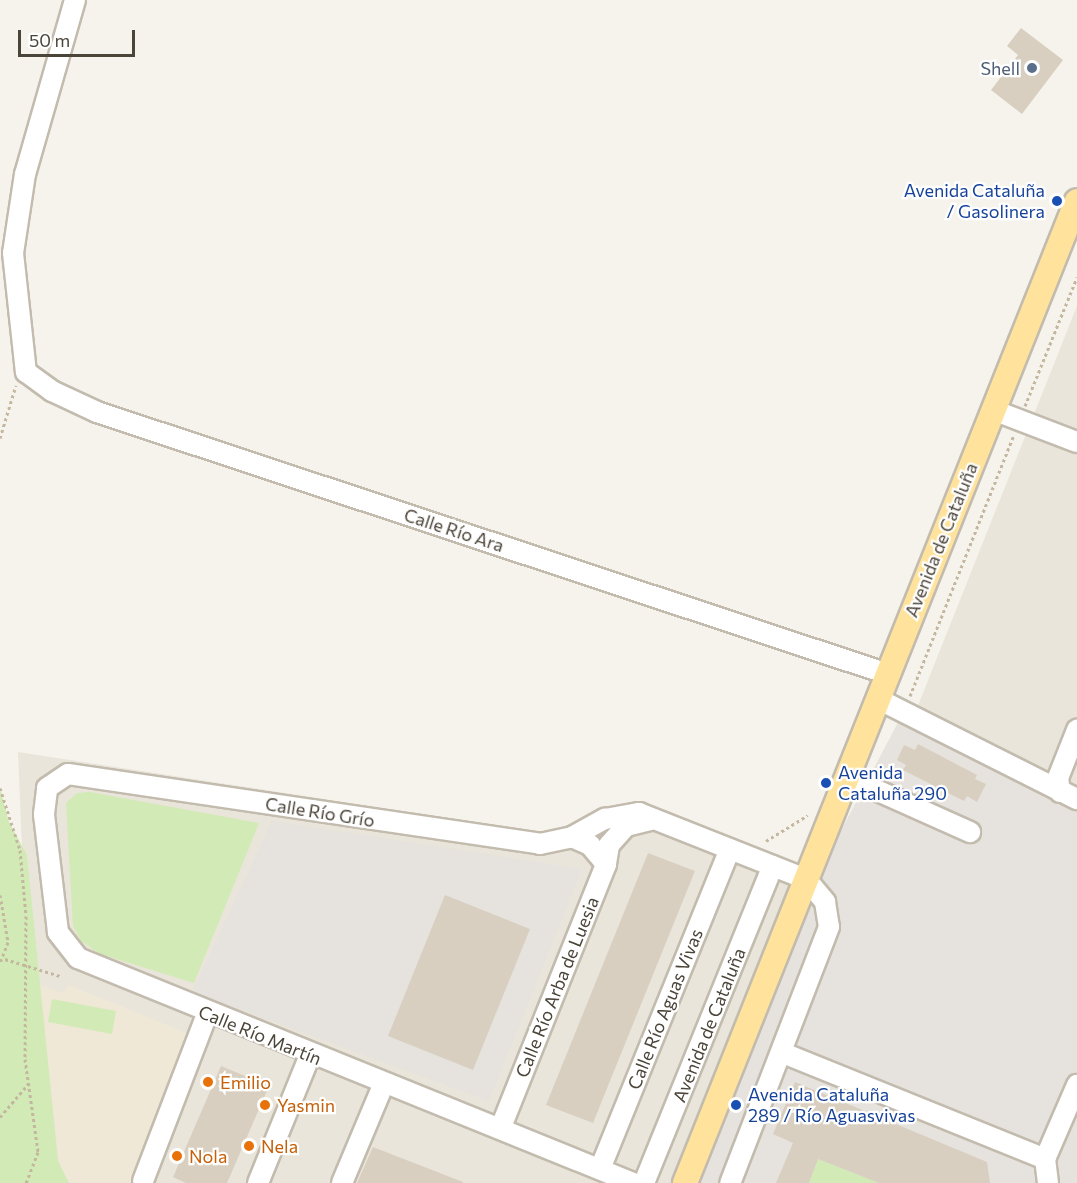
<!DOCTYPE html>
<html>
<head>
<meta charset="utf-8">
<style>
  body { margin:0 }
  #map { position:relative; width:1077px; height:1183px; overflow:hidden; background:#f6f3ec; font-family:Commissioner,sans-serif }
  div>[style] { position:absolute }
  .residential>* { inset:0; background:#eae5da }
  .industrial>* { inset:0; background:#e6e2dd }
  .education>* { inset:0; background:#efe8d6 }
  .green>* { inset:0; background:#d2eab5 }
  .building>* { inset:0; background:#d8cfc1 }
  .path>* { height:3px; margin-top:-1.5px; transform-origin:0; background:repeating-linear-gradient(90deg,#c4b79f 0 3px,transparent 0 6px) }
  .roads { filter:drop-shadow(2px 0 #c2bbae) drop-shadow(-2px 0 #c2bbae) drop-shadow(0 2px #c2bbae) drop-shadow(0 -2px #c2bbae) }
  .minor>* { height:20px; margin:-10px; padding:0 10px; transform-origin:10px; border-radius:10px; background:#fff }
  .major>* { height:24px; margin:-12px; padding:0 12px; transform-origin:12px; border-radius:12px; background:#ffe39c }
  .dots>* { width:16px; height:16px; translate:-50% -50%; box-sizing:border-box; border:3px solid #fff; border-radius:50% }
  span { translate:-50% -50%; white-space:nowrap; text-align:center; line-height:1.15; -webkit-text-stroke:4.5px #fff; paint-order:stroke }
  .service-label { font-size:18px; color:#4e5e75 }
  .right { translate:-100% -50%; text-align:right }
  .transit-label { font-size:18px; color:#164399 }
  .left { translate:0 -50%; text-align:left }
  .street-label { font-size:18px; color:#4b4439 }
  .food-label { font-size:18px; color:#c56008 }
  .scale { position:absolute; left:18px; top:30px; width:117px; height:27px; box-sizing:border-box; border:3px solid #4b4439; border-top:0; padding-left:8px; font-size:18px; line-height:21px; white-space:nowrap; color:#4b4439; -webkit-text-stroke:4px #fff; paint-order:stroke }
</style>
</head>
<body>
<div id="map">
  <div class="residential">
    <i style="clip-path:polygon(1077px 306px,1077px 797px,913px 718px)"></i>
    <i style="clip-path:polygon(18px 752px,572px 837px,655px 819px,815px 880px,667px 1183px,26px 1183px,27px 969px)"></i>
  </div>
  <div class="industrial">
    <i style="clip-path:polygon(903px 713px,1077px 797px,1077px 1183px,667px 1183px,815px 880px)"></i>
    <i style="clip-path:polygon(272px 821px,582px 869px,489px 1101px,192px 992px)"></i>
  </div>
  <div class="education">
    <i style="clip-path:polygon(39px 985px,64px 993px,68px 985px,189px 1034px,130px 1183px,51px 1183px,61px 1182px)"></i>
  </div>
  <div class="green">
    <i style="clip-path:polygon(0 788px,9px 822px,27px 855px,58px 1161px,69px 1183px,0 1183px)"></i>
    <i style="clip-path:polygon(90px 792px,259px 823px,194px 983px,100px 954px,81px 941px,73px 926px,66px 803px,77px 793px)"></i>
    <i style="clip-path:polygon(52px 999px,116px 1011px,112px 1034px,48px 1022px)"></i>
    <i style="clip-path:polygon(818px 1159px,879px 1183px,809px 1183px)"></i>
  </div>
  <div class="building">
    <i style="clip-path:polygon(1021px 28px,1063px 60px,1022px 114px,991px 90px,1018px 55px,1007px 46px)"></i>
    <i style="clip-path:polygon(918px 744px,977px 775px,975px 779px,986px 784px,977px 802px,967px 796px,964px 801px,903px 770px,906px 765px,897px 760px,904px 745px,915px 750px)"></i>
    <i style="clip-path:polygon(648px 853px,695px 871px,593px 1123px,546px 1105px)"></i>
    <i style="clip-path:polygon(445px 895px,530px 929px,473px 1070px,388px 1036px)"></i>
    <i style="clip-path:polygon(221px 1066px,269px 1086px,227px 1183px,186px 1183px,173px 1177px)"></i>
    <i style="clip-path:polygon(795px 1082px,987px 1162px,990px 1183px,879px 1183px,818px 1159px,809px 1183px,776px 1183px,793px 1143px,773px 1134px)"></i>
    <i style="clip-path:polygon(373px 1147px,463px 1182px,463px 1183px,357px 1183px)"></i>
  </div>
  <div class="path">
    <i style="left:1025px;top:406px;width:139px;rotate:-68deg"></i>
    <i style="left:0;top:438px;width:55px;rotate:-73.2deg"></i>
    <i style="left:910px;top:696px;width:281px;rotate:-68.3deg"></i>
    <i style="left:0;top:788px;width:65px;rotate:72.1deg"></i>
    <i style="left:20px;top:850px;width:66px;rotate:84.8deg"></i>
    <i style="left:26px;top:916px;width:143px;rotate:90.4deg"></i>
    <i style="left:25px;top:1059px;width:94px;rotate:82deg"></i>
    <i style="left:38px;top:1152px;width:33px;rotate:111deg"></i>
    <i style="left:766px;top:841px;width:49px;rotate:-31.8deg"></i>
    <i style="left:0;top:895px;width:48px;rotate:80.3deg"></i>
    <i style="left:8px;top:942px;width:22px;rotate:111deg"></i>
    <i style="left:5px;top:959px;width:58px;rotate:17.2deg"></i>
    <i style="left:0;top:1117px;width:45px;rotate:-49.5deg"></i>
  </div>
  <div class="roads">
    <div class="minor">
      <i style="left:75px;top:0;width:181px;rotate:106deg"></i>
      <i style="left:25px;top:174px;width:80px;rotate:98.6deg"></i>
      <i style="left:13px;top:253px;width:120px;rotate:83.8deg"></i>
      <i style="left:26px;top:372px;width:32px;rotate:36deg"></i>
      <i style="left:52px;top:391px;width:50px;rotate:25deg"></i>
      <i style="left:97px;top:412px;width:833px;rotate:18.33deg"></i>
      <i style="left:993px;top:410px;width:90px;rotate:20.9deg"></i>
      <i style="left:878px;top:699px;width:223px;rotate:26.7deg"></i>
      <i style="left:847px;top:777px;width:135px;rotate:24.1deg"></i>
      <i style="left:1060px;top:792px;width:14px;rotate:-98deg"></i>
      <i style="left:1058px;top:778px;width:52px;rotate:-68.4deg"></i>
      <i style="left:572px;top:837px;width:20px;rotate:24deg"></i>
      <i style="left:590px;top:845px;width:25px;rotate:50deg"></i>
      <i style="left:783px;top:1053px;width:283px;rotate:22deg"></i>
      <i style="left:501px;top:1127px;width:283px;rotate:-68.2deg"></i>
      <i style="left:606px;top:864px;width:19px;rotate:-81deg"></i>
      <i style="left:609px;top:845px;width:25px;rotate:-48deg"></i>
      <i style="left:626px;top:826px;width:25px;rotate:-14deg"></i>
      <i style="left:600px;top:1169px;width:345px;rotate:-67.9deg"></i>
      <i style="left:143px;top:1181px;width:179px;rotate:-69deg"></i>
      <i style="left:258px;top:1183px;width:138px;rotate:-67.9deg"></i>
      <i style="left:342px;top:1183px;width:108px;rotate:-67.2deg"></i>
      <i style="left:633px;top:1183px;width:599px;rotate:-157.93deg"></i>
      <i style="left:78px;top:958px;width:33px;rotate:-128deg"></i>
      <i style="left:58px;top:932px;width:119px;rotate:-96.8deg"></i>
      <i style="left:44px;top:814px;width:26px;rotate:-83deg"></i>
      <i style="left:47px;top:788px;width:25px;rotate:-34deg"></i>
      <i style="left:68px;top:774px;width:477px;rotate:8.4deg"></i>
      <i style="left:540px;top:844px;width:33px;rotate:-12deg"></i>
      <i style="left:572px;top:837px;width:38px;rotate:-29deg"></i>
      <i style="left:605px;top:819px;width:35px;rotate:-10deg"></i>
      <i style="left:639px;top:813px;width:180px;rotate:21.6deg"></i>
      <i style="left:806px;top:879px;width:30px;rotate:50deg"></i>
      <i style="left:825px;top:902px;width:25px;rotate:81deg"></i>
      <i style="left:829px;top:927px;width:274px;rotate:111.1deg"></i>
      <i style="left:644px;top:1183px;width:342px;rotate:-67.9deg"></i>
      <i style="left:1048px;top:1183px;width:24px;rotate:-97deg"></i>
      <i style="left:1045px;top:1159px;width:81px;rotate:-66.6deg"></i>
    </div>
    <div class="major">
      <i style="left:685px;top:1183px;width:1057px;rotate:-68.24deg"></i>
    </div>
  </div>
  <div class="dots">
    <i style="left:1032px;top:68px;background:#5c6f8a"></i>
    <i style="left:1057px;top:201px;background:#1a4fb4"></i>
    <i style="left:826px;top:783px;background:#1a4fb4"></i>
    <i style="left:208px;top:1082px;background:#e8710a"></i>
    <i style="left:265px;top:1105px;background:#e8710a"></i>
    <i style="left:736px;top:1105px;background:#1a4fb4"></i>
    <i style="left:249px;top:1146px;background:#e8710a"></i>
    <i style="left:177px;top:1156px;background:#e8710a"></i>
  </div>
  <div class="service-label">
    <span class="right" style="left:1020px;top:68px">Shell</span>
  </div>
  <div class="transit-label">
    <span class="right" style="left:1045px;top:201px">Avenida Cataluña<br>/ Gasolinera</span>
    <span class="left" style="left:838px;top:783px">Avenida<br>Cataluña 290</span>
    <span class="left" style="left:748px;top:1105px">Avenida Cataluña<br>289 / Río Aguasvivas</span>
  </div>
  <div class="street-label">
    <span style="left:454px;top:530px;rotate:18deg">Calle Río Ara</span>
    <span style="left:941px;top:540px;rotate:-68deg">Avenida de Cataluña</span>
    <span style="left:320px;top:812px;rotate:9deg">Calle Río Grío</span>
    <span style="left:557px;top:987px;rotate:-68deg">Calle Río Arba de Luesia</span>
    <span style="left:665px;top:1009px;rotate:-68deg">Calle Río Aguas Vivas</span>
    <span style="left:709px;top:1025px;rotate:-68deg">Avenida de Cataluña</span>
    <span style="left:260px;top:1035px;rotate:22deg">Calle Río Martín</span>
  </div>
  <div class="food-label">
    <span class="left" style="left:220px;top:1082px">Emilio</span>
    <span class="left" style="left:277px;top:1105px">Yasmin</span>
    <span class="left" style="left:261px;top:1146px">Nela</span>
    <span class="left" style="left:189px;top:1156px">Nola</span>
  </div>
  <div class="scale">50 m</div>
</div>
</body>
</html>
